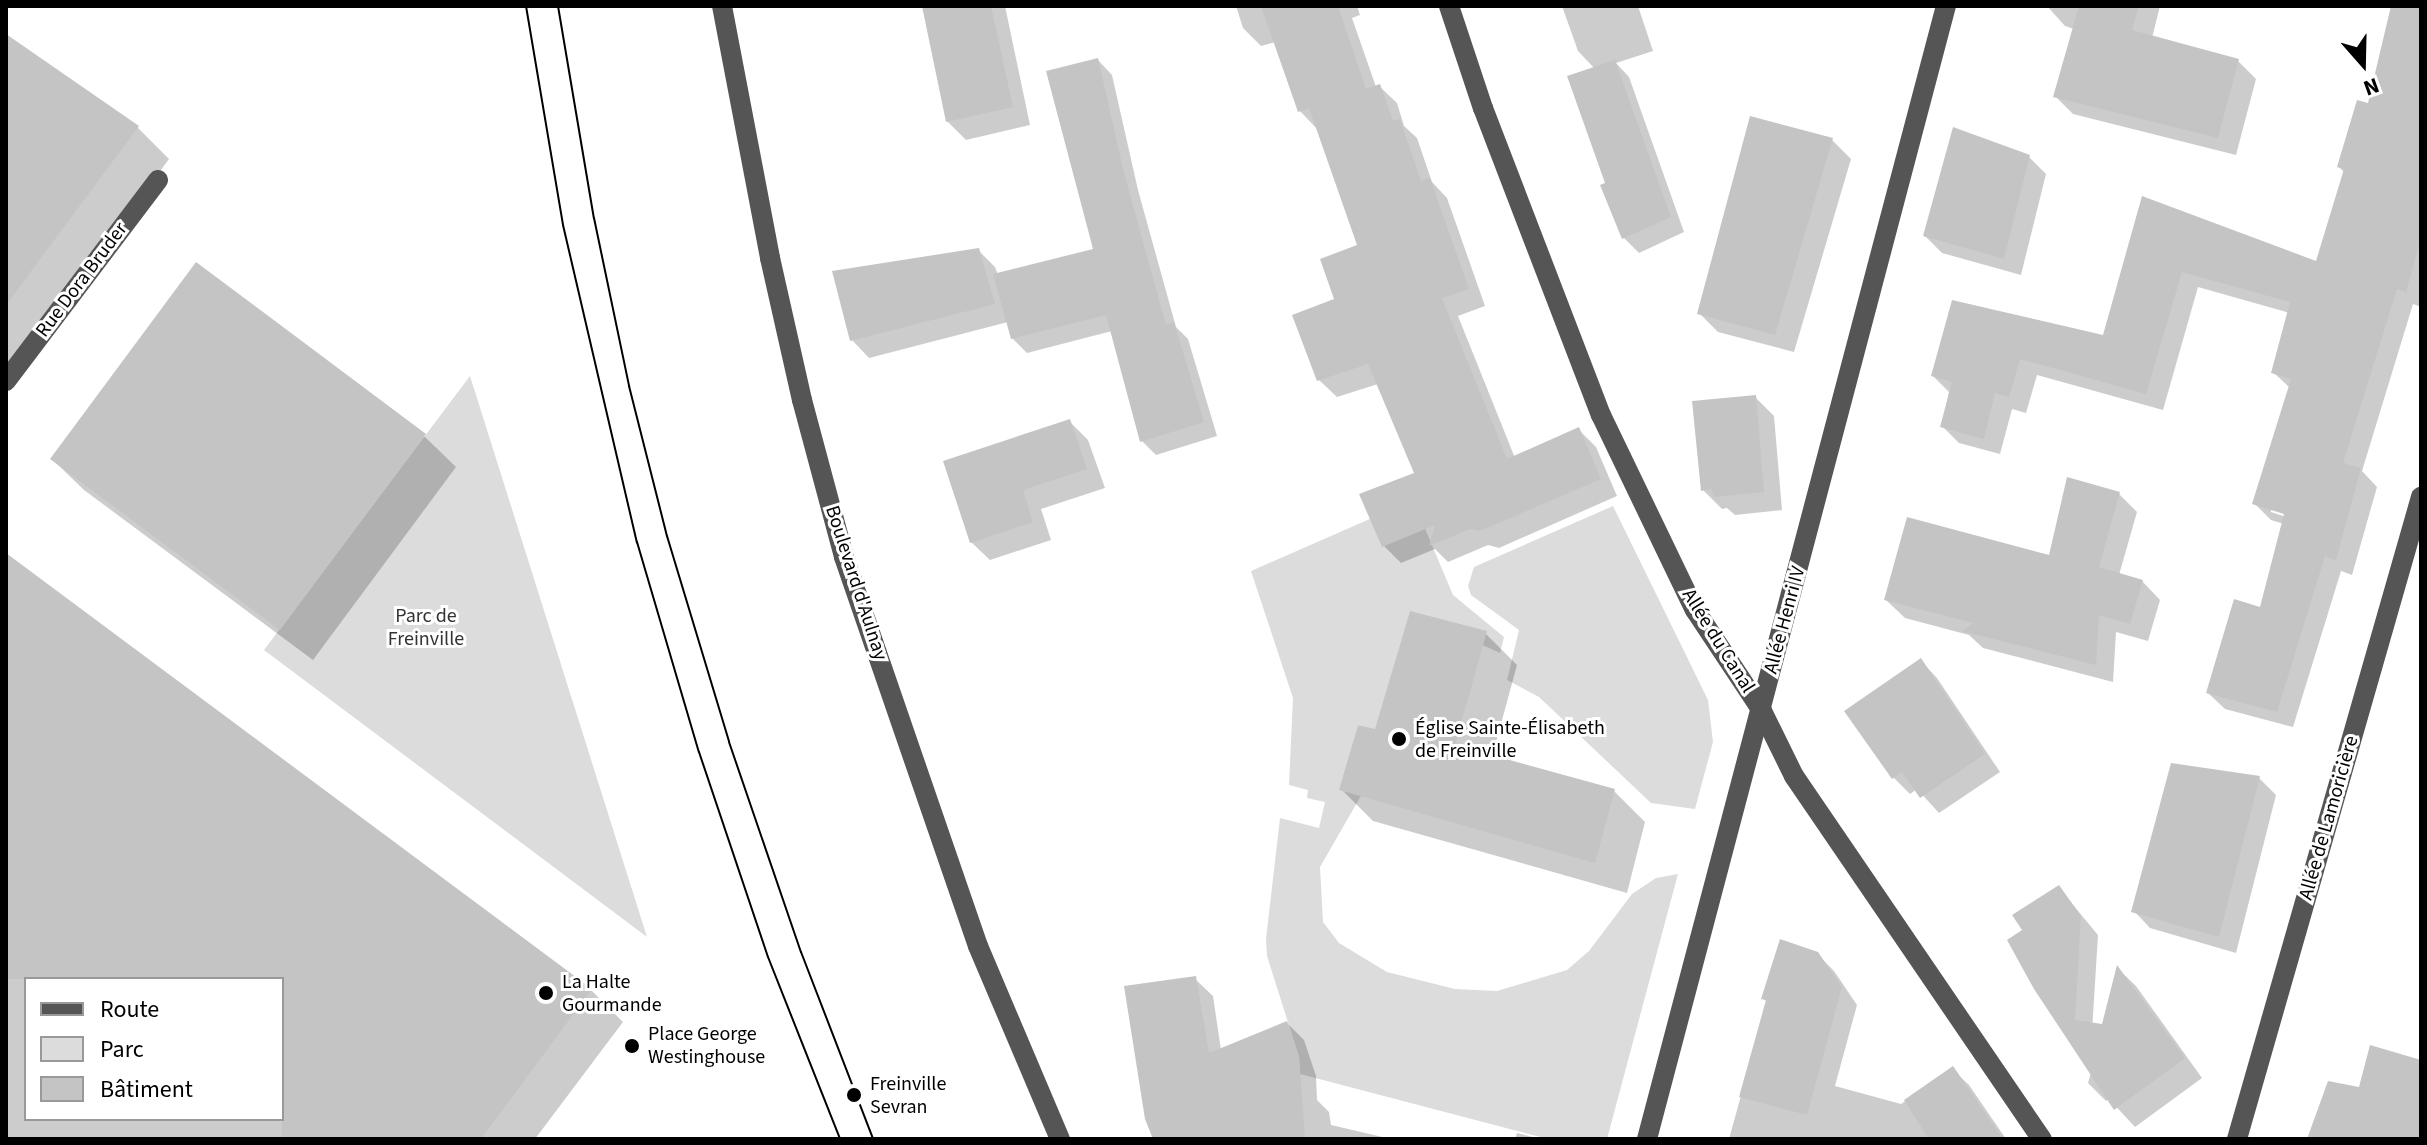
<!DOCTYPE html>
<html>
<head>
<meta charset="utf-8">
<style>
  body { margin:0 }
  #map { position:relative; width:2427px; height:1145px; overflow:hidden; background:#fff; font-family:"Source Sans 3",sans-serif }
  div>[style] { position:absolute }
  .green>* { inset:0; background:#dcdcdc }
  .shadow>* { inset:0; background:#0003 }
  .building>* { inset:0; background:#c4c4c4 }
  .minor>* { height:20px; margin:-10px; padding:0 10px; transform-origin:10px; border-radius:10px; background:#555 }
  .tram>* { height:2px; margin:-1px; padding:0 1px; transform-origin:1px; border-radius:1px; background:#000 }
  .dots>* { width:22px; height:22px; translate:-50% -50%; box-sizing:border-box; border:4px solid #fff; border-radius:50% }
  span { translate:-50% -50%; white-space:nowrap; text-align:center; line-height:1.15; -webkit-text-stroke:6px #fff; paint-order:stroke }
  .street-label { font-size:20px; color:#000 }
  .park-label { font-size:20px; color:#333 }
  .poi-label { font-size:20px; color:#000 }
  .left { translate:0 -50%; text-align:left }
  .frame { position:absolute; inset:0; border:8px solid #000; pointer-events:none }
  .legend { position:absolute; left:24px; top:977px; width:260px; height:144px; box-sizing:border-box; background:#fff; border:2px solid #999; margin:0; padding:10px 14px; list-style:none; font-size:24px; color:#000 }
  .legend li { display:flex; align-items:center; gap:16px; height:40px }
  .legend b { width:40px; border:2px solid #999 }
  .north { position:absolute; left:2323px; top:24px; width:80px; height:80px; -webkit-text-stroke:6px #fff; paint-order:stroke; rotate:160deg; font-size:22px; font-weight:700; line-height:32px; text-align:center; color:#000 }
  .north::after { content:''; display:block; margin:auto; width:28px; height:36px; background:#000; clip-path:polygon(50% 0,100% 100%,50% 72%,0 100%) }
</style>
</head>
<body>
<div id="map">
  <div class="green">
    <i style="clip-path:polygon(470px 376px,647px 937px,264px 650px)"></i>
    <i style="clip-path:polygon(1413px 500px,1453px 595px,1504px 637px,1500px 653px,1410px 612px,1392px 673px,1401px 736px,1358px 725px,1352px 747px,1362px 794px,1320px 867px,1323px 922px,1339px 943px,1387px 972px,1455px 989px,1497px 991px,1567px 970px,1589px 951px,1632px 894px,1656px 878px,1678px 874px,1607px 1139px,1548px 1139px,1300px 1074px,1299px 1057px,1267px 956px,1266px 939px,1280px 818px,1319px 828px,1325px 802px,1307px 798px,1308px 790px,1289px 785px,1293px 698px,1251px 571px)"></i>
    <i style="clip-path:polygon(1613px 506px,1708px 700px,1713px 742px,1695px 809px,1651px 803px,1539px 697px,1507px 680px,1519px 630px,1471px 595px,1468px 586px,1474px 567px)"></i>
  </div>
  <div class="shadow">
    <i style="clip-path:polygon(924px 6px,1005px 6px,1030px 125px,966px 140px,947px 121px)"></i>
    <i style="clip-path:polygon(1236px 6px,1357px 6px,1360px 15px,1352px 18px,1376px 87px,1379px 86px,1397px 103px,1404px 126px,1417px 138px,1432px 182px,1447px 198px,1485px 306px,1458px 316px,1515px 458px,1579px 430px,1596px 447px,1617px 496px,1499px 548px,1488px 545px,1448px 562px,1435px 549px,1401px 563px,1384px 546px,1417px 474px,1378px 384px,1337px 397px,1319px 380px,1337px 300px,1360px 246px,1318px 130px,1300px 111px,1276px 42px,1261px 46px,1243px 28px)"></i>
    <i style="clip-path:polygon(1562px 6px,1638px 6px,1653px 51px,1616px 63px,1629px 77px,1684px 232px,1639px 253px,1624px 238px,1607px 184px,1595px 69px,1578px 51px)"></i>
    <i style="clip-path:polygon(2047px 6px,2160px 6px,2152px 38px,2238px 61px,2256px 79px,2236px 155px,2073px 114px,2055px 96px,2074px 29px,2065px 26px)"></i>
    <i style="clip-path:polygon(evenodd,2393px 6px,2421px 6px,2421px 307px,2413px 304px,2362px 471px,2377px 487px,2352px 575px,2341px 571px,2293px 727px,2225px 709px,2208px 693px,2262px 609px,2284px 524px,2271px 520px,2254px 503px,2290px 388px,2273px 372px,2290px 313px,2198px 287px,2163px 410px,2037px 375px,2026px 413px,2012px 409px,2000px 454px,1959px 443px,1942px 426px,1949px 392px,1933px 376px,2104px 338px,2143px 199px,2317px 263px,2345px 173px,2339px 167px,2369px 106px,2393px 6px,2271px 508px,2294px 516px,2293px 519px,2271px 512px,2271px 508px)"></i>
    <i style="clip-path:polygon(12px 40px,138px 128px,169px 159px,6px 379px,6px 48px)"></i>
    <i style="clip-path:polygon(1098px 60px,1112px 75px,1138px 190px,1176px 327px,1188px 339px,1217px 436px,1156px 455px,1142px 441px,1112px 331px,1027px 353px,1012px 338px,1008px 322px,869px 358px,852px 340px,978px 250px,995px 267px,998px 275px,1096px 251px)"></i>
    <i style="clip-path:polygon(1832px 140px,1851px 159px,1794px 352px,1718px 332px,1699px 313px)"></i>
    <i style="clip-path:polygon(2029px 157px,2046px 174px,2021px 275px,1942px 253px,1925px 236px)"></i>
    <i style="clip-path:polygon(1755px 397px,1774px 416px,1782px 510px,1735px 515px,1727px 508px,1722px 509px,1703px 490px)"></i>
    <i style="clip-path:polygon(1069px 421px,1088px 440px,1105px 488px,1041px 509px,1051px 540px,990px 560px,971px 542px)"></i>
    <i style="clip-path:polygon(424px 436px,456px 467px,313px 660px,84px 490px,52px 459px)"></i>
    <i style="clip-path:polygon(2119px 494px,2137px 512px,2119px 575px,2142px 581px,2160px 600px,2148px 641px,2116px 632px,2113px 682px,1983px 648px,1969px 635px,1905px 618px,1886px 600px,2050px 557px)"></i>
    <i style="clip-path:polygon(evenodd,6px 555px,591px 990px,623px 1022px,535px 1139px,6px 1139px,6px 555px,26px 979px,282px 979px,282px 1119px,26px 1119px,26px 979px)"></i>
    <i style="clip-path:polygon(1485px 633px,1517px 665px,1492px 757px,1614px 791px,1645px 822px,1627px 893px,1373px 821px,1341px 789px,1377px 732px)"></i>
    <i style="clip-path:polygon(1921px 661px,1937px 678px,2000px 772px,1939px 813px,1917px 789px,1910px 794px,1893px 777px)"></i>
    <i style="clip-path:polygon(2259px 778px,2276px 795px,2236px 953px,2150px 928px,2134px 911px)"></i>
    <i style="clip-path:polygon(2059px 888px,2098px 935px,2091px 1048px,2103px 1026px,2118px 969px,2136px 986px,2202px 1078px,2135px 1127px,2109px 1099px,2106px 1101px,2088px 1083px,2091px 1072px,2025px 931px)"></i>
    <i style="clip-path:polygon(1817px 954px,1834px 971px,1857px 1005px,1835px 1086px,1901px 1104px,1952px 1069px,1969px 1085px,2006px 1139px,1729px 1139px,1767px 1002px,1763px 998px)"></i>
    <i style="clip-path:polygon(1195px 979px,1213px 996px,1221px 1050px,1287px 1023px,1304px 1040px,1316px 1076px,1317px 1100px,1329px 1112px,1331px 1125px,1391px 1139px,1155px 1139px)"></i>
    <i style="clip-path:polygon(1517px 1133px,1540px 1139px,1515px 1139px)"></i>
  </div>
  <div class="building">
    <i style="clip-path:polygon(922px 6px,991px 6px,1013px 107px,946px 122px)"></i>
    <i style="clip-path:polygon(1261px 6px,1338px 6px,1366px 89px,1380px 84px,1393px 121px,1400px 119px,1421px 181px,1430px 178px,1469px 289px,1442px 298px,1507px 459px,1579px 427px,1601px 479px,1480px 531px,1470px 529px,1429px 546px,1435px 525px,1382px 547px,1359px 494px,1414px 473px,1368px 364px,1317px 381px,1292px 315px,1334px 299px,1320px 259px,1357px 245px,1309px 108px,1298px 112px)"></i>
    <i style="clip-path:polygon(2079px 6px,2139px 6px,2132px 30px,2239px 59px,2218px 138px,2053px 97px)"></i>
    <i style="clip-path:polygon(2391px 6px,2421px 6px,2421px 239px,2406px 292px,2397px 289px,2343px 463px,2361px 468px,2336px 560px,2325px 556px,2277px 712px,2206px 693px,2234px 599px,2260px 607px,2284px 514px,2252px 504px,2291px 379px,2271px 373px,2290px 302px,2182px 272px,2146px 394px,2020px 359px,2009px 397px,1995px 393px,1984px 439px,1940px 427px,1952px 382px,1931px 376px,1952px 300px,2103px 335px,2142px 196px,2316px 261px,2344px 169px,2337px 167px,2357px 100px,2368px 103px)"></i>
    <i style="clip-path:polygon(6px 34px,139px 126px,6px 305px)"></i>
    <i style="clip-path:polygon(1098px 58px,1124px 173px,1166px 325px,1174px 322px,1204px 422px,1140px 442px,1106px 315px,1011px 339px,993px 274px,1093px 249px,1046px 71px)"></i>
    <i style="clip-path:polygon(1615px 60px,1671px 217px,1622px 239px,1600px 185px,1605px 183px,1567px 76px)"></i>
    <i style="clip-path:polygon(1750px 116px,1833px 138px,1775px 335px,1697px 314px)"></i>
    <i style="clip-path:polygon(1953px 127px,2030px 155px,2004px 259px,1923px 236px)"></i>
    <i style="clip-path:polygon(979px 248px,995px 304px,850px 341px,832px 271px)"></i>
    <i style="clip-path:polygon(196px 262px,426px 434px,280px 630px,50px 459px)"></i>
    <i style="clip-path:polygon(1756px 395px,1764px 492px,1714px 497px,1711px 489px,1701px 491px,1692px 401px)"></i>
    <i style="clip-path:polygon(1070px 419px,1087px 469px,1023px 490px,1033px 522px,970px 543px,943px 461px)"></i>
    <i style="clip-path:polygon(2067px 477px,2120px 492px,2099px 567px,2143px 580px,2130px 624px,2099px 615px,2096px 665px,1962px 631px,1973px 623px,1884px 600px,1907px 517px,2049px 555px)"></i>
    <i style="clip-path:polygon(6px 553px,592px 989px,481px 1139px,282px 1139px,282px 979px,6px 979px)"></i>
    <i style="clip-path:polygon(1410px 611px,1487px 631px,1455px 745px,1615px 789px,1595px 863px,1339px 790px,1358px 725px,1375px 729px)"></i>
    <i style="clip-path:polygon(1921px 658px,1985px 754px,1920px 798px,1902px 772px,1892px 779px,1844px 711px)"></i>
    <i style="clip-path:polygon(2171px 763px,2260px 776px,2219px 937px,2131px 912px)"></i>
    <i style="clip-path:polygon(2059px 885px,2081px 916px,2075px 1020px,2102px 1024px,2117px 965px,2185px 1058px,2114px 1110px,2034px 989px,2007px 940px,2022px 930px,2012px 915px)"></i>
    <i style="clip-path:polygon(1780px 939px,1818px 952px,1842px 987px,1807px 1115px,1739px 1097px,1766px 1000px,1761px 999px)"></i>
    <i style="clip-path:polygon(1196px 976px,1209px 1053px,1287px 1021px,1299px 1057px,1305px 1139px,1153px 1139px,1145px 1119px,1124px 986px)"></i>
    <i style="clip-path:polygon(2370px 1045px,2421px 1060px,2421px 1139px,2307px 1139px,2328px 1081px,2359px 1087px)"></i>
    <i style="clip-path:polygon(1953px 1066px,2003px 1139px,1929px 1139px,1904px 1100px)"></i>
  </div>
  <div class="minor">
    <i style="left:722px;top:6px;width:257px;rotate:79.2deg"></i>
    <i style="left:770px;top:258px;width:146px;rotate:77.3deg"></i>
    <i style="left:802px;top:400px;width:163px;rotate:75deg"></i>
    <i style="left:844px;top:557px;width:411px;rotate:71deg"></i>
    <i style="left:978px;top:946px;width:210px;rotate:67deg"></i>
    <i style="left:1449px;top:6px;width:108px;rotate:71.6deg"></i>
    <i style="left:1483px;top:108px;width:329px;rotate:69deg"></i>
    <i style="left:1601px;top:415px;width:216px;rotate:64.3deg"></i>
    <i style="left:1695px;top:610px;width:121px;rotate:56.4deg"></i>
    <i style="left:1762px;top:711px;width:72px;rotate:63.8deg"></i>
    <i style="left:1794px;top:776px;width:440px;rotate:55.7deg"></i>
    <i style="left:6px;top:381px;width:252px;rotate:-52.9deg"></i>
    <i style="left:1647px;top:1139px;width:1172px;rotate:-75.22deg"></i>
    <i style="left:2237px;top:1139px;width:668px;rotate:-74.01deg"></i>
  </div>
  <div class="tram">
    <i style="left:526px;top:6px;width:222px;rotate:80.4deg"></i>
    <i style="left:563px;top:225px;width:326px;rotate:76.9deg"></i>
    <i style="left:637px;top:542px;width:219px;rotate:73.6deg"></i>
    <i style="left:699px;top:752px;width:216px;rotate:71.4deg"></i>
    <i style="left:768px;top:957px;width:196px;rotate:68.4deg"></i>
    <i style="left:558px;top:6px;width:215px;rotate:80.4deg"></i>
    <i style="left:594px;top:218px;width:172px;rotate:78.2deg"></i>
    <i style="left:629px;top:386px;width:155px;rotate:75.8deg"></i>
    <i style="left:667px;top:536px;width:215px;rotate:73.2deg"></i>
    <i style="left:729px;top:742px;width:222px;rotate:71.1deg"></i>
    <i style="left:801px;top:952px;width:200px;rotate:68.9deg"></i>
  </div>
  <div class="dots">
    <i style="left:1399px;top:739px;background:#000"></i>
    <i style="left:546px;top:993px;background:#000"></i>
    <i style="left:632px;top:1046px;background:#000"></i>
    <i style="left:854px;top:1095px;background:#000"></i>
  </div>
  <div class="street-label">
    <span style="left:82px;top:280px;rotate:-53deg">Rue Dora Bruder</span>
    <span style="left:856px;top:583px;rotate:72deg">Boulevard d'Aulnay</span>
    <span style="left:1785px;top:620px;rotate:-75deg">Allée Henri IV</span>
    <span style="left:1718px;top:641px;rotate:58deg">Allée du Canal</span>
    <span style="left:2329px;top:818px;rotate:-74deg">Allée de Lamoricière</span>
  </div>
  <div class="park-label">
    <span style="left:426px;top:628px">Parc de<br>Freinville</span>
  </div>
  <div class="poi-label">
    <span class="left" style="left:1415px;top:740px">Église Sainte-Élisabeth<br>de Freinville</span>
    <span class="left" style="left:562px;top:994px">La Halte<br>Gourmande</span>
    <span class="left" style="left:648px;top:1046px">Place George<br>Westinghouse</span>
    <span class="left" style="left:870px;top:1096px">Freinville<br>Sevran</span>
  </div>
  <div class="frame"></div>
  <ul class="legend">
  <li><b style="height:10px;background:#555"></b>Route</li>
  <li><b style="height:22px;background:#dcdcdc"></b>Parc</li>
  <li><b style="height:22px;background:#c4c4c4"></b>Bâtiment</li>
  </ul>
  <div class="north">N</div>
</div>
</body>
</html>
